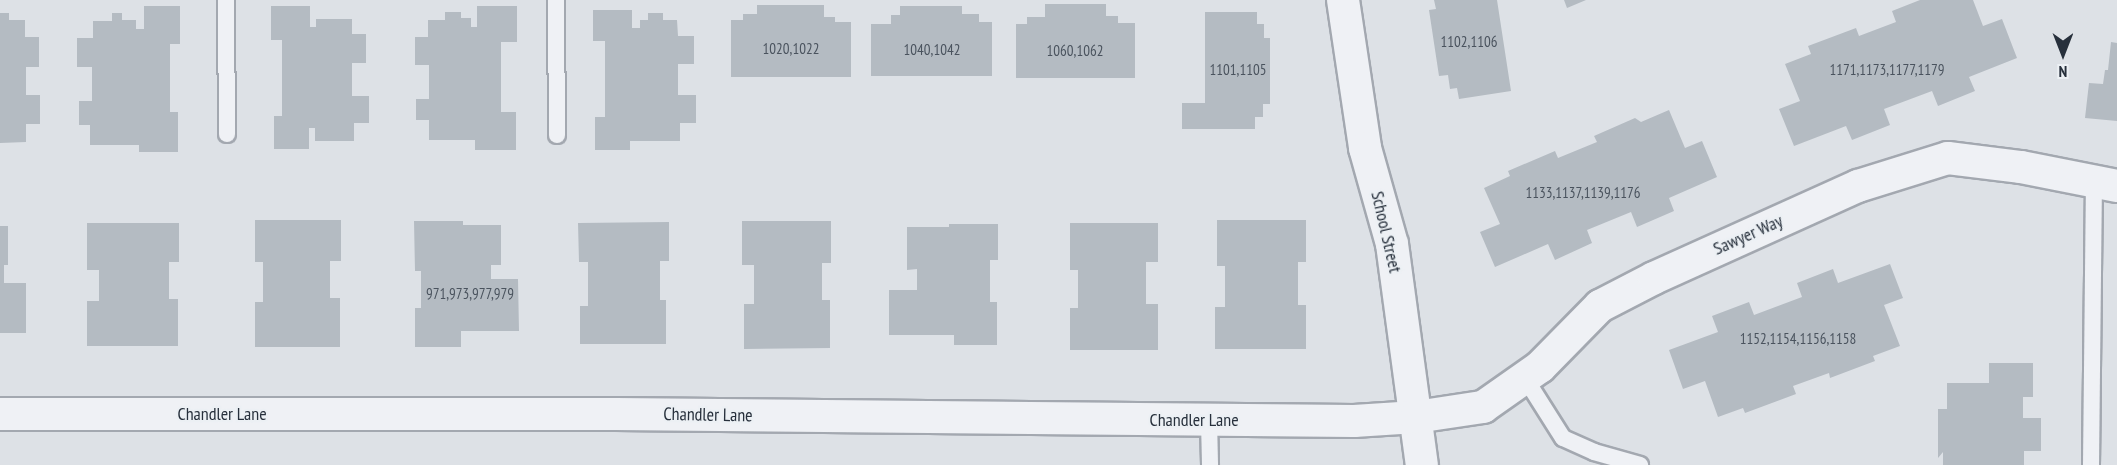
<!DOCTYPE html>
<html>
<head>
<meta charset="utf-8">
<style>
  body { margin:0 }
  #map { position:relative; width:2117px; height:465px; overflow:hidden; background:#dde1e6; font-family:"PT Sans Narrow",sans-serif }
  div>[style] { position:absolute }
  .building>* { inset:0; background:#b4bbc2 }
  .roads { filter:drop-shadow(2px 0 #a3a8b0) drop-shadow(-2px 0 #a3a8b0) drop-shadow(0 2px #a3a8b0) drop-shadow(0 -2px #a3a8b0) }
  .lane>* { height:16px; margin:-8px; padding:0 8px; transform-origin:8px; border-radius:8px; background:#eff1f5 }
  .street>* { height:32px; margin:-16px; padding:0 16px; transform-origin:16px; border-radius:16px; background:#eff1f5 }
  span { translate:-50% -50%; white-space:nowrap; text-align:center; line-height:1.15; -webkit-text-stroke:4.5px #ecf0f4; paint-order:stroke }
  .number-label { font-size:15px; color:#4a535e }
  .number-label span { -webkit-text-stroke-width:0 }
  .street-label { font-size:18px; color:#27303c }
  .north { position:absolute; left:2033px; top:24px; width:60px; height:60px; -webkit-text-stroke:4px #ecf0f4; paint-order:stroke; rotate:180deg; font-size:16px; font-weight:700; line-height:24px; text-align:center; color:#27303c }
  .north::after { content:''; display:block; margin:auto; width:21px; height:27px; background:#27303c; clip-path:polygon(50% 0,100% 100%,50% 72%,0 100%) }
</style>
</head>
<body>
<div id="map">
  <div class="building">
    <i style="clip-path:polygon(1434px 0,1497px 0,1511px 91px,1459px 99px,1457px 88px,1450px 89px,1448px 75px,1439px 76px,1429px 10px,1436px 9px)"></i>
    <i style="clip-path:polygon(1564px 0,1586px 0,1567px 8px)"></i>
    <i style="clip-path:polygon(1920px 0,1973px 0,1983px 26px,2002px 19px,2017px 58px,1969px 77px,1975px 91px,1938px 106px,1932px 91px,1884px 109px,1890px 125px,1852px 140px,1846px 126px,1794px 146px,1779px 109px,1800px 101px,1785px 64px,1811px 54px,1808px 46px,1856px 28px,1859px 36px,1896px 22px,1892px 11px)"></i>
    <i style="clip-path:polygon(1045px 4px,1106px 4px,1106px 16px,1118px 16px,1118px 23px,1135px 23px,1135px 78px,1016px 78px,1016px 24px,1027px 24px,1027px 17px,1045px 17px)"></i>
    <i style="clip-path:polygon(757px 5px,824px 5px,824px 17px,835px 17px,835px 22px,851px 22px,851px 77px,731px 77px,731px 20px,743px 20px,743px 14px,757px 14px)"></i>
    <i style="clip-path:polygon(144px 6px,180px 6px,180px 44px,170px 44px,170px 112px,178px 112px,178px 152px,139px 152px,139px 145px,90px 145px,90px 125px,79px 125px,79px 101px,92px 101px,92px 67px,77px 67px,77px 38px,93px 38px,93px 21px,112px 21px,112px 13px,122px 13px,122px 20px,136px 20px,136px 29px,144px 29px)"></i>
    <i style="clip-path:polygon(271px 6px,310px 6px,310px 27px,316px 27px,316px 19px,352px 19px,352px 34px,366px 34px,366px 63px,352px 63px,352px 96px,369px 96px,369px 123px,354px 123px,354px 141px,315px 141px,315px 128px,309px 128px,309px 149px,274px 149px,274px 116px,282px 116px,282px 40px,271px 40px)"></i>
    <i style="clip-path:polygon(477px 6px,517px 6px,517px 42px,501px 42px,501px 112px,516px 112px,516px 150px,475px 150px,475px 140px,429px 140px,429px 120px,416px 120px,416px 99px,429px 99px,429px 65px,415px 65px,415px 37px,428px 37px,428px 20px,445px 20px,445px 12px,461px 12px,461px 18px,471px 18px,471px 27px,477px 27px)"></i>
    <i style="clip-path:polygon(900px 6px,962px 6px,962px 14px,979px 14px,979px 22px,992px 22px,992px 76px,871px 76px,871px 24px,891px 24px,891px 15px,900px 15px)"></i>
    <i style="clip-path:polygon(593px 10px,632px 10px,632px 28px,640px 28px,640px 20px,648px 20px,648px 13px,663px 13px,663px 20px,677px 20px,678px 36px,694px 36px,694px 64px,678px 64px,678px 95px,696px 95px,696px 123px,680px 123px,680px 141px,630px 141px,630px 150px,595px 150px,595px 117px,605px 117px,605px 41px,593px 41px)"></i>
    <i style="clip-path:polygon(1205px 12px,1257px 12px,1257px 24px,1264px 24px,1264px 38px,1270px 38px,1270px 104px,1263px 104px,1263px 117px,1255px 117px,1255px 129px,1182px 129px,1182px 103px,1205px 103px)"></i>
    <i style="clip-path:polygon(0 13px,9px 13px,9px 20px,25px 20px,25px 37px,39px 37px,39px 67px,26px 67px,26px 95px,40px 95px,40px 124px,26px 124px,26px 142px,0 143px)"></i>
    <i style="clip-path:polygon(2111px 42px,2117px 43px,2117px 121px,2085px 118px,2089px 83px,2103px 84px,2105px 70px,2108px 70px)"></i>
    <i style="clip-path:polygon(1669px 110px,1685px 148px,1702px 141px,1717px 177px,1669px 198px,1674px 211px,1637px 227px,1631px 212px,1587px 230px,1592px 243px,1555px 260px,1548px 244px,1495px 267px,1480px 232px,1500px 224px,1484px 188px,1510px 176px,1508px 171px,1555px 151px,1558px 158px,1597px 142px,1594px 136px,1635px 118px,1641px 122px)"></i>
    <i style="clip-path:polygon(255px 220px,341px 220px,341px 261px,330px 261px,330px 298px,340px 298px,340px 347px,255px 347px,255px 302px,263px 302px,263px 262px,255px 262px)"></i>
    <i style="clip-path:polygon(1217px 220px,1306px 220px,1306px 262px,1298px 262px,1298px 305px,1306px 305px,1306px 349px,1215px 349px,1215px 307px,1225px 307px,1225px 266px,1217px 266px)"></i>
    <i style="clip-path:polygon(414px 221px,463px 221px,463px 225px,501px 225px,501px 265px,491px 265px,491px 279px,518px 279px,519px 331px,461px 331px,461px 347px,415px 347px,415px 308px,421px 308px,421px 271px,415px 271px)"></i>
    <i style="clip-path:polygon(742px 221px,831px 221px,831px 263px,822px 263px,822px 300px,830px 300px,830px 348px,744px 349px,744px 304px,754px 304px,754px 265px,742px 265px)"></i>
    <i style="clip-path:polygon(669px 222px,669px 261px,660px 261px,660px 300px,666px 300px,666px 344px,580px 344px,580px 306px,588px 306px,588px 262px,579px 262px,578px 223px)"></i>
    <i style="clip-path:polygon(87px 223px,179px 223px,179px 262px,169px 262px,169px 299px,178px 299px,178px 346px,87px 346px,87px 301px,99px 301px,99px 270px,87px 270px)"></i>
    <i style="clip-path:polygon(1070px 223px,1158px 223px,1158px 262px,1146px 262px,1146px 304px,1158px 304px,1158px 350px,1070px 350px,1070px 308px,1078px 308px,1078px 270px,1070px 270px)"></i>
    <i style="clip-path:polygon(949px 224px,998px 224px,998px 260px,990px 260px,990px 302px,997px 302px,997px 345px,954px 345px,954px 335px,889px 335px,889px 290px,917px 290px,917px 269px,907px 270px,907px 227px,949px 227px)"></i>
    <i style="clip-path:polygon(0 226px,8px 226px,8px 265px,4px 265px,4px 283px,26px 283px,26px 333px,0 333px)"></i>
    <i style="clip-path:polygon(1890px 264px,1903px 298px,1884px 305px,1900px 346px,1873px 356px,1875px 361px,1830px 378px,1829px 373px,1793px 386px,1796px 394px,1745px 413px,1743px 408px,1718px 417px,1705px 381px,1683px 389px,1669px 350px,1718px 332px,1712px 316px,1749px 302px,1754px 315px,1802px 297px,1797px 283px,1833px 269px,1838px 283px)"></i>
    <i style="clip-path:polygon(1989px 363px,2033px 363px,2033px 397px,2023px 397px,2023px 418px,2041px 418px,2041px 451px,2024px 451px,2024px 465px,1943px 465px,1943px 452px,1938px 458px,1938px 409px,1947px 409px,1947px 383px,1989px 383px)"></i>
  </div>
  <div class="roads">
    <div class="lane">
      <i style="left:226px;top:0;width:134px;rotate:89.6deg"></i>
      <i style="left:556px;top:0;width:135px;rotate:89.6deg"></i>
      <i style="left:1525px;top:378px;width:71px;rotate:57.7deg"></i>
      <i style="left:1563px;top:438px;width:34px;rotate:24deg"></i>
      <i style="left:1594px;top:452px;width:48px;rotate:15.8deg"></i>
      <i style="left:1209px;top:420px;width:45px;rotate:88.7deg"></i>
      <i style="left:2091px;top:465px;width:284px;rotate:-89.4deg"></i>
    </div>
    <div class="street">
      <i style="left:1343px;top:0;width:150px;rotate:81.5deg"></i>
      <i style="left:1365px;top:148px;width:100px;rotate:74.3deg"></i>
      <i style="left:1392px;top:244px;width:223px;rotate:82.3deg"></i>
      <i style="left:0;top:414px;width:616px"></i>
      <i style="left:616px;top:414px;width:738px;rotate:0.54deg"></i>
      <i style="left:1354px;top:421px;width:62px;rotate:-3.7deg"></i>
      <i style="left:1416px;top:417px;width:68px;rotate:-8.5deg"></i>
      <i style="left:1483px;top:407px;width:70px;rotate:-35.1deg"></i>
      <i style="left:1540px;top:367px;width:86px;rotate:-45.5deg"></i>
      <i style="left:1600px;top:306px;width:61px;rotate:-27.4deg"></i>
      <i style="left:1654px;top:278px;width:224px;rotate:-24.3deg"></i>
      <i style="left:1858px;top:186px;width:94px;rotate:-17.3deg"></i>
      <i style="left:1948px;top:158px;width:74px;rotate:7deg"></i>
      <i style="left:2021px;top:167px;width:98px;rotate:11.2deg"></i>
    </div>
  </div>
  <div class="number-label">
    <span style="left:1469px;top:42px">1102,1106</span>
    <span style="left:791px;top:49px">1020,1022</span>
    <span style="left:932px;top:50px">1040,1042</span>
    <span style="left:1075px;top:51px">1060,1062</span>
    <span style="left:1238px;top:70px">1101,1105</span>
    <span style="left:1887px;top:70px">1171,1173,1177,1179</span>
    <span style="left:1583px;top:193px">1133,1137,1139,1176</span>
    <span style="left:470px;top:294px">971,973,977,979</span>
    <span style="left:1798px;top:339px">1152,1154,1156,1158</span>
  </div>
  <div class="street-label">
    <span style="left:1386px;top:232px;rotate:77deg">School Street</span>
    <span style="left:1748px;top:235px;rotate:-24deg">Sawyer Way</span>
    <span style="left:222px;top:414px">Chandler Lane</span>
    <span style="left:708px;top:415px;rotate:1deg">Chandler Lane</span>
    <span style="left:1194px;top:420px">Chandler Lane</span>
  </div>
  <div class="north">N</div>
</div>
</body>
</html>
